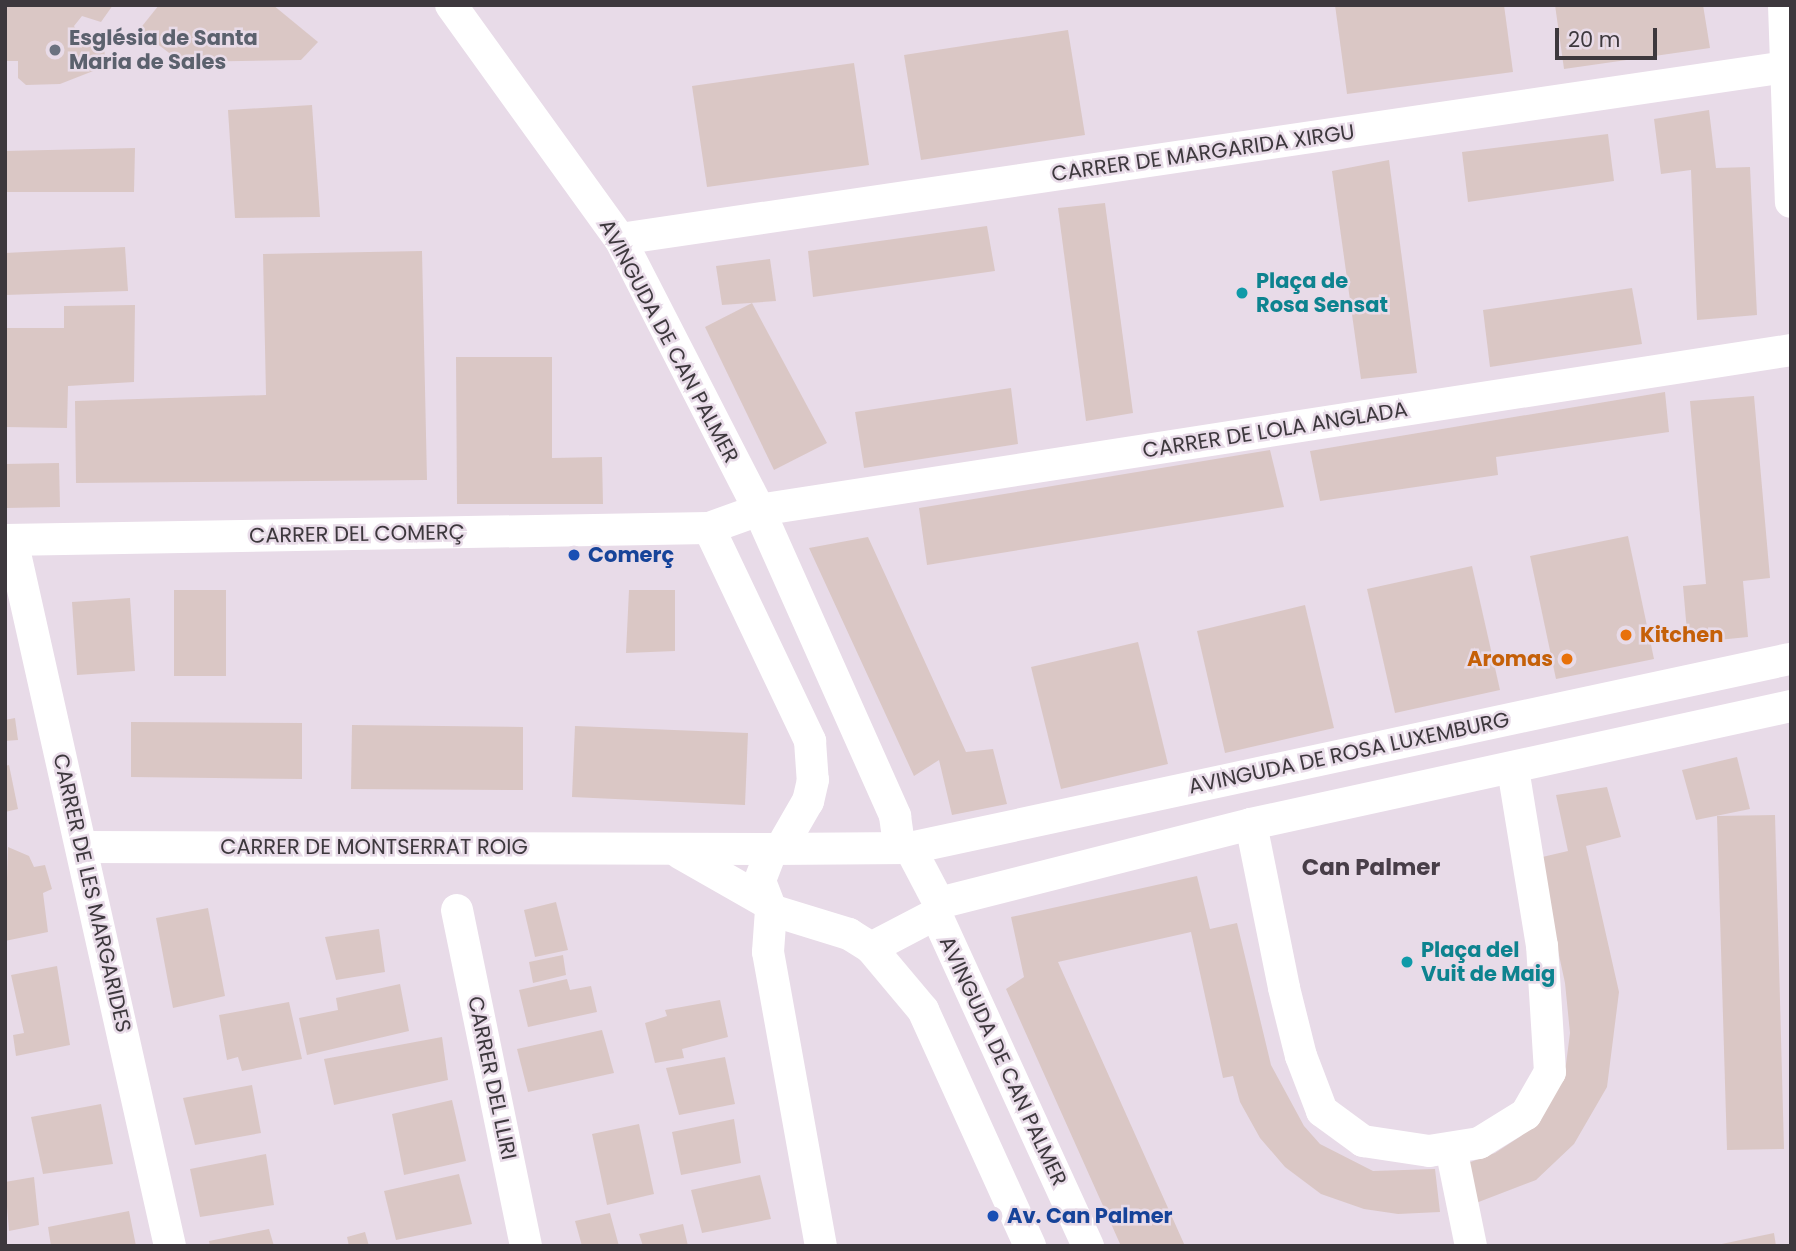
<!DOCTYPE html>
<html>
<head>
<meta charset="utf-8">
<style>
  body { margin:0 }
  #map { position:relative; width:1796px; height:1251px; overflow:hidden; background:#e8dbe8; font-family:Poppins,sans-serif }
  div>[style] { position:absolute }
  .building>* { inset:0; background:#dac7c5 }
  .street>* { height:32px; margin:-16px; padding:0 16px; transform-origin:16px; border-radius:16px; background:#fff }
  .dots>* { width:19px; height:19px; translate:-50% -50%; box-sizing:border-box; border:4px solid #e8dbe8; border-radius:50% }
  span { translate:-50% -50%; white-space:nowrap; text-align:center; line-height:1.15; -webkit-text-stroke:5px #e8dbe8; paint-order:stroke }
  .worship-label { font-size:21px; color:#5b616d; font-weight:700 }
  .left { translate:0 -50%; text-align:left }
  .street-label { font-size:21px; color:#3d383d }
  .culture-label { font-size:21px; color:#0d838f; font-weight:700 }
  .transit-label { font-size:21px; color:#164399; font-weight:700 }
  .food-label { font-size:21px; color:#c56008; font-weight:700 }
  .right { translate:-100% -50%; text-align:right }
  .neighbourhood-label { font-size:23px; color:#483e48; font-weight:700 }
  .frame { position:absolute; inset:0; border:7px solid #3d383d; pointer-events:none }
  .scale { position:absolute; left:1555px; top:28px; width:102px; height:32px; box-sizing:border-box; border:4px solid #3d383d; border-top:0; padding-left:9px; font-size:21px; line-height:24px; white-space:nowrap; color:#3d383d; -webkit-text-stroke:5px #e8dbe8; paint-order:stroke }
</style>
</head>
<body>
<div id="map">
  <div class="building">
    <i style="clip-path:polygon(5px 5px,113px 5px,101px 22px,82px 16px,74px 26px,82px 39px,103px 38px,106px 66px,60px 84px,26px 85px,18px 78px,18px 61px,5px 61px)"></i>
    <i style="clip-path:polygon(159px 5px,273px 5px,318px 42px,301px 60px,181px 62px,139px 30px)"></i>
    <i style="clip-path:polygon(1335px 5px,1504px 5px,1513px 72px,1347px 94px)"></i>
    <i style="clip-path:polygon(1555px 5px,1703px 5px,1710px 48px,1564px 69px)"></i>
    <i style="clip-path:polygon(1068px 30px,1085px 135px,921px 160px,904px 55px)"></i>
    <i style="clip-path:polygon(854px 63px,869px 165px,707px 187px,692px 86px)"></i>
    <i style="clip-path:polygon(312px 105px,320px 217px,235px 218px,228px 110px)"></i>
    <i style="clip-path:polygon(1709px 110px,1716px 168px,1750px 167px,1757px 315px,1697px 320px,1691px 170px,1661px 174px,1654px 119px)"></i>
    <i style="clip-path:polygon(1608px 134px,1614px 181px,1468px 202px,1462px 152px)"></i>
    <i style="clip-path:polygon(135px 148px,134px 192px,5px 192px,5px 151px)"></i>
    <i style="clip-path:polygon(1389px 160px,1417px 373px,1361px 379px,1332px 171px)"></i>
    <i style="clip-path:polygon(1105px 203px,1133px 413px,1086px 421px,1058px 208px)"></i>
    <i style="clip-path:polygon(987px 226px,995px 271px,813px 297px,808px 251px)"></i>
    <i style="clip-path:polygon(125px 247px,128px 291px,5px 295px,5px 253px)"></i>
    <i style="clip-path:polygon(422px 251px,427px 480px,76px 483px,75px 401px,266px 395px,263px 254px)"></i>
    <i style="clip-path:polygon(770px 259px,776px 301px,722px 305px,716px 266px)"></i>
    <i style="clip-path:polygon(1632px 288px,1642px 344px,1490px 367px,1483px 310px)"></i>
    <i style="clip-path:polygon(752px 303px,827px 443px,774px 470px,705px 327px)"></i>
    <i style="clip-path:polygon(135px 305px,134px 382px,68px 386px,67px 428px,5px 427px,5px 328px,64px 328px,64px 306px)"></i>
    <i style="clip-path:polygon(456px 357px,552px 357px,552px 458px,602px 457px,603px 504px,457px 504px)"></i>
    <i style="clip-path:polygon(1011px 388px,1018px 444px,864px 468px,855px 412px)"></i>
    <i style="clip-path:polygon(1665px 392px,1669px 432px,1496px 457px,1498px 475px,1320px 501px,1310px 451px)"></i>
    <i style="clip-path:polygon(1754px 396px,1770px 578px,1743px 581px,1748px 637px,1688px 643px,1683px 586px,1706px 584px,1690px 401px)"></i>
    <i style="clip-path:polygon(1270px 450px,1284px 507px,927px 565px,919px 508px)"></i>
    <i style="clip-path:polygon(59px 463px,60px 507px,5px 508px,5px 464px)"></i>
    <i style="clip-path:polygon(1628px 536px,1654px 659px,1556px 679px,1530px 556px)"></i>
    <i style="clip-path:polygon(868px 537px,966px 752px,993px 749px,1007px 804px,952px 815px,939px 760px,914px 776px,809px 548px)"></i>
    <i style="clip-path:polygon(1472px 566px,1500px 690px,1395px 713px,1367px 589px)"></i>
    <i style="clip-path:polygon(174px 590px,226px 590px,226px 676px,174px 676px)"></i>
    <i style="clip-path:polygon(629px 590px,675px 590px,675px 651px,626px 653px)"></i>
    <i style="clip-path:polygon(130px 598px,135px 671px,77px 675px,72px 602px)"></i>
    <i style="clip-path:polygon(1305px 605px,1334px 728px,1225px 753px,1197px 631px)"></i>
    <i style="clip-path:polygon(1138px 642px,1168px 764px,1061px 789px,1031px 667px)"></i>
    <i style="clip-path:polygon(15px 718px,18px 740px,5px 741px,5px 720px)"></i>
    <i style="clip-path:polygon(131px 722px,302px 723px,302px 779px,131px 777px)"></i>
    <i style="clip-path:polygon(352px 725px,523px 727px,523px 790px,351px 789px)"></i>
    <i style="clip-path:polygon(575px 726px,748px 733px,745px 805px,572px 797px)"></i>
    <i style="clip-path:polygon(1737px 757px,1750px 809px,1696px 820px,1682px 770px)"></i>
    <i style="clip-path:polygon(9px 765px,18px 809px,5px 812px,5px 766px)"></i>
    <i style="clip-path:polygon(1607px 787px,1621px 837px,1586px 846px,1619px 992px,1607px 1087px,1574px 1144px,1536px 1180px,1476px 1203px,1468px 1163px,1495px 1153px,1521px 1136px,1556px 1091px,1566px 1064px,1570px 1033px,1565px 983px,1538px 858px,1568px 851px,1556px 795px)"></i>
    <i style="clip-path:polygon(1775px 815px,1784px 1149px,1727px 1150px,1717px 816px)"></i>
    <i style="clip-path:polygon(8px 847px,29px 856px,34px 867px,45px 865px,52px 889px,43px 893px,48px 932px,5px 941px)"></i>
    <i style="clip-path:polygon(1197px 876px,1210px 929px,1237px 923px,1271px 1065px,1304px 1126px,1320px 1144px,1373px 1171px,1435px 1169px,1440px 1212px,1398px 1214px,1364px 1209px,1321px 1194px,1285px 1167px,1260px 1138px,1240px 1102px,1233px 1076px,1223px 1078px,1191px 932px,1058px 962px,1185px 1246px,1121px 1246px,1006px 989px,1024px 977px,1011px 917px)"></i>
    <i style="clip-path:polygon(556px 902px,568px 950px,535px 957px,524px 910px)"></i>
    <i style="clip-path:polygon(208px 908px,225px 996px,173px 1008px,156px 918px)"></i>
    <i style="clip-path:polygon(379px 929px,385px 972px,336px 980px,325px 937px)"></i>
    <i style="clip-path:polygon(563px 955px,566px 975px,533px 983px,529px 962px)"></i>
    <i style="clip-path:polygon(57px 966px,70px 1045px,16px 1056px,13px 1035px,24px 1033px,11px 975px)"></i>
    <i style="clip-path:polygon(567px 979px,570px 990px,591px 986px,597px 1012px,528px 1027px,519px 990px)"></i>
    <i style="clip-path:polygon(400px 984px,409px 1031px,307px 1055px,299px 1018px,338px 1010px,336px 998px)"></i>
    <i style="clip-path:polygon(720px 1000px,728px 1037px,682px 1049px,684px 1058px,655px 1063px,645px 1023px,667px 1016px,665px 1010px)"></i>
    <i style="clip-path:polygon(289px 1002px,302px 1059px,242px 1071px,238px 1057px,227px 1060px,219px 1015px)"></i>
    <i style="clip-path:polygon(602px 1030px,614px 1073px,528px 1092px,517px 1049px)"></i>
    <i style="clip-path:polygon(442px 1037px,448px 1080px,334px 1105px,324px 1059px)"></i>
    <i style="clip-path:polygon(725px 1057px,735px 1104px,679px 1115px,666px 1068px)"></i>
    <i style="clip-path:polygon(252px 1085px,261px 1133px,195px 1145px,183px 1098px)"></i>
    <i style="clip-path:polygon(452px 1100px,466px 1161px,404px 1175px,392px 1114px)"></i>
    <i style="clip-path:polygon(101px 1104px,113px 1164px,43px 1174px,31px 1117px)"></i>
    <i style="clip-path:polygon(734px 1119px,741px 1163px,681px 1175px,672px 1132px)"></i>
    <i style="clip-path:polygon(639px 1124px,654px 1194px,607px 1205px,592px 1134px)"></i>
    <i style="clip-path:polygon(266px 1154px,274px 1205px,200px 1217px,190px 1169px)"></i>
    <i style="clip-path:polygon(459px 1174px,472px 1224px,396px 1240px,384px 1191px)"></i>
    <i style="clip-path:polygon(760px 1175px,771px 1219px,702px 1233px,691px 1190px)"></i>
    <i style="clip-path:polygon(34px 1177px,39px 1225px,9px 1231px,5px 1182px)"></i>
    <i style="clip-path:polygon(129px 1211px,136px 1246px,51px 1246px,48px 1227px)"></i>
    <i style="clip-path:polygon(610px 1213px,619px 1246px,582px 1246px,575px 1221px)"></i>
    <i style="clip-path:polygon(683px 1224px,688px 1246px,643px 1246px,639px 1234px)"></i>
    <i style="clip-path:polygon(269px 1229px,274px 1246px,210px 1246px,209px 1241px)"></i>
    <i style="clip-path:polygon(365px 1232px,369px 1246px,349px 1246px,347px 1237px)"></i>
    <i style="clip-path:polygon(1774px 1233px,1776px 1246px,1717px 1246px,1717px 1245px)"></i>
  </div>
  <div class="street">
    <i style="left:451px;top:5px;width:289px;rotate:54.2deg"></i>
    <i style="left:620px;top:239px;width:305px;rotate:62.8deg"></i>
    <i style="left:759px;top:510px;width:335px;rotate:66deg"></i>
    <i style="left:895px;top:816px;width:29px;rotate:82deg"></i>
    <i style="left:1784px;top:5px;width:197px;rotate:88deg"></i>
    <i style="left:620px;top:239px;width:1179px;rotate:-8.39deg"></i>
    <i style="left:709px;top:528px;width:236px;rotate:64.6deg"></i>
    <i style="left:810px;top:741px;width:39px;rotate:86deg"></i>
    <i style="left:813px;top:780px;width:22px;rotate:103deg"></i>
    <i style="left:808px;top:801px;width:54px;rotate:119.9deg"></i>
    <i style="left:5px;top:540px;width:704px;rotate:-0.98deg"></i>
    <i style="left:709px;top:528px;width:53px;rotate:-19.8deg"></i>
    <i style="left:759px;top:510px;width:1044px;rotate:-8.81deg"></i>
    <i style="left:12px;top:540px;width:723px;rotate:77.39deg"></i>
    <i style="left:1251px;top:824px;width:167px;rotate:78.6deg"></i>
    <i style="left:1284px;top:988px;width:70px;rotate:76deg"></i>
    <i style="left:1301px;top:1056px;width:59px;rotate:69.1deg"></i>
    <i style="left:1322px;top:1111px;width:51px;rotate:36.2deg"></i>
    <i style="left:1363px;top:1141px;width:67px;rotate:8.6deg"></i>
    <i style="left:1429px;top:1151px;width:51px;rotate:-9.1deg"></i>
    <i style="left:1479px;top:1143px;width:55px;rotate:-31.7deg"></i>
    <i style="left:1526px;top:1114px;width:48px;rotate:-60.3deg"></i>
    <i style="left:1550px;top:1072px;width:126px;rotate:-93.6deg"></i>
    <i style="left:1542px;top:946px;width:180px;rotate:-99.3deg"></i>
    <i style="left:82px;top:847px;width:690px;rotate:0.17deg"></i>
    <i style="left:910px;top:848px;width:899px;rotate:-12.13deg"></i>
    <i style="left:680px;top:853px;width:97px;rotate:29.7deg"></i>
    <i style="left:939px;top:903px;width:322px;rotate:-14.2deg"></i>
    <i style="left:1251px;top:824px;width:553px;rotate:-12.33deg"></i>
    <i style="left:457px;top:910px;width:343px;rotate:78.4deg"></i>
    <i style="left:771px;top:910px;width:42px;rotate:94.1deg"></i>
    <i style="left:768px;top:952px;width:299px;rotate:79.8deg"></i>
    <i style="left:936px;top:914px;width:365px;rotate:65.4deg"></i>
    <i style="left:871px;top:948px;width:73px;rotate:-27.6deg"></i>
    <i style="left:936px;top:914px;width:11px;rotate:-75deg"></i>
    <i style="left:939px;top:903px;width:62px;rotate:-117.8deg"></i>
    <i style="left:910px;top:848px;width:138px;rotate:179.6deg"></i>
    <i style="left:772px;top:849px;width:34px;rotate:111deg"></i>
    <i style="left:760px;top:881px;width:31px;rotate:69deg"></i>
    <i style="left:771px;top:910px;width:82px;rotate:17.1deg"></i>
    <i style="left:849px;top:934px;width:26px;rotate:32deg"></i>
    <i style="left:871px;top:948px;width:81px;rotate:50deg"></i>
    <i style="left:923px;top:1010px;width:259px;rotate:65.6deg"></i>
    <i style="left:1451px;top:1148px;width:100px;rotate:78.5deg"></i>
  </div>
  <div class="dots">
    <i style="left:55px;top:50px;background:#6b7280"></i>
    <i style="left:1242px;top:293px;background:#0f9aa8"></i>
    <i style="left:574px;top:555px;background:#1a4fb4"></i>
    <i style="left:1626px;top:635px;background:#e8710a"></i>
    <i style="left:1567px;top:659px;background:#e8710a"></i>
    <i style="left:1407px;top:962px;background:#0f9aa8"></i>
    <i style="left:993px;top:1216px;background:#1a4fb4"></i>
  </div>
  <div class="worship-label">
    <span class="left" style="left:69px;top:50px">Església de Santa<br>Maria de Sales</span>
  </div>
  <div class="street-label">
    <span style="left:1203px;top:153px;rotate:-8deg">CARRER DE MARGARIDA XIRGU</span>
    <span style="left:669px;top:341px;rotate:62deg">AVINGUDA DE CAN PALMER</span>
    <span style="left:1275px;top:430px;rotate:-9deg">CARRER DE LOLA ANGLADA</span>
    <span style="left:357px;top:534px;rotate:-1deg">CARRER DEL COMERÇ</span>
    <span style="left:1349px;top:753px;rotate:-12deg">AVINGUDA DE ROSA LUXEMBURG</span>
    <span style="left:374px;top:847px">CARRER DE MONTSERRAT ROIG</span>
    <span style="left:92px;top:893px;rotate:77deg">CARRER DE LES MARGARIDES</span>
    <span style="left:1003px;top:1061px;rotate:65deg">AVINGUDA DE CAN PALMER</span>
    <span style="left:492px;top:1078px;rotate:78deg">CARRER DEL LLIRI</span>
  </div>
  <div class="culture-label">
    <span class="left" style="left:1256px;top:293px">Plaça de<br>Rosa Sensat</span>
    <span class="left" style="left:1421px;top:962px">Plaça del<br>Vuit de Maig</span>
  </div>
  <div class="transit-label">
    <span class="left" style="left:588px;top:555px">Comerç</span>
    <span class="left" style="left:1007px;top:1216px">Av. Can Palmer</span>
  </div>
  <div class="food-label">
    <span class="left" style="left:1640px;top:635px">Kitchen</span>
    <span class="right" style="left:1553px;top:659px">Aromas</span>
  </div>
  <div class="neighbourhood-label">
    <span style="left:1371px;top:867px">Can Palmer</span>
  </div>
  <div class="frame"></div>
  <div class="scale">20 m</div>
</div>
</body>
</html>
